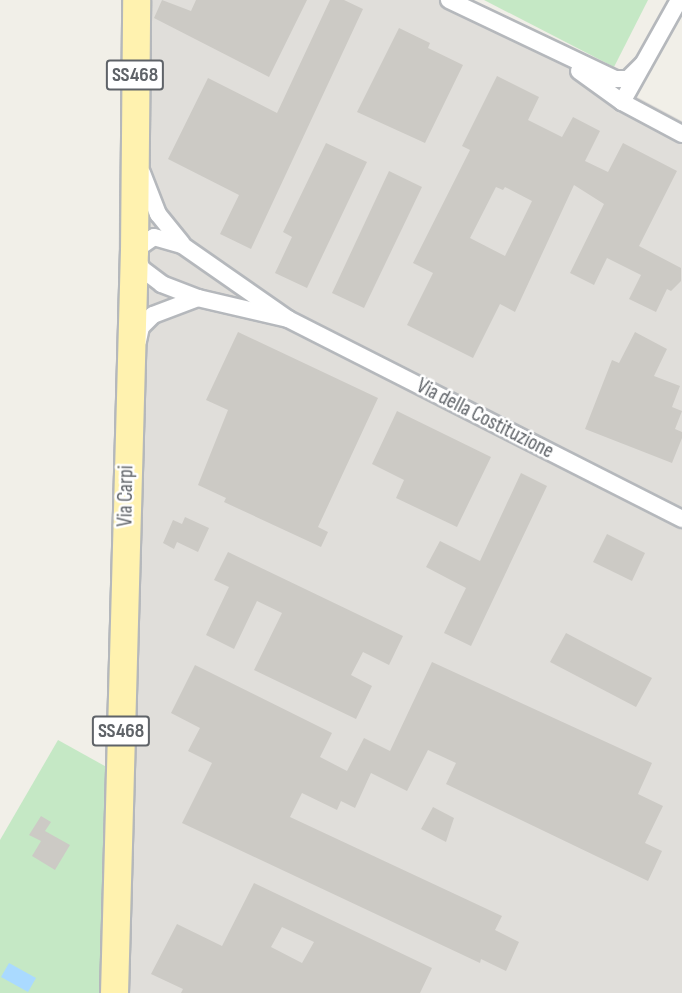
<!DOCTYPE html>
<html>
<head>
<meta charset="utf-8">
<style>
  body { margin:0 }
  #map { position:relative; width:682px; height:993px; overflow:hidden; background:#f1efe8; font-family:"Sofia Sans Condensed",sans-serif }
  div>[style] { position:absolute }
  .industrial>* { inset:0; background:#e0deda }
  .green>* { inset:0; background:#c5e8c5 }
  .water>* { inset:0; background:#aadaff }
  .building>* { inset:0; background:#cccac5 }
  .roads { filter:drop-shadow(2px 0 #b5b8bc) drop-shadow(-2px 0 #b5b8bc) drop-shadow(0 2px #b5b8bc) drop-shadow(0 -2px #b5b8bc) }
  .minor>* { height:16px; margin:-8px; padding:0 8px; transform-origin:8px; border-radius:8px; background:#fff }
  .primary>* { height:27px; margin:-13.5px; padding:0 13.5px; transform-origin:13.5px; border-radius:13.5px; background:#fff2af }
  span { translate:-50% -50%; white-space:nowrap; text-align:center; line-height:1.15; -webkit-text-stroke:5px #fff; paint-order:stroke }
  .shield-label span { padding:2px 4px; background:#fff; border:2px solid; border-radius:4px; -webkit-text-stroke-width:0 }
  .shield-label { font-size:20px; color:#5f6368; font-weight:700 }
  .street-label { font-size:21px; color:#5f6368 }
</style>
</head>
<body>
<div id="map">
  <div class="industrial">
    <i style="clip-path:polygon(122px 0,456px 0,682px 121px,682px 993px,108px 993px)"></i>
  </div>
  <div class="green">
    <i style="clip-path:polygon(484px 0,648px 0,614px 67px)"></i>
    <i style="clip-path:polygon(58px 740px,112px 770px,108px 993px,0 993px,0 840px)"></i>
  </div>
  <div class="water">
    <i style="clip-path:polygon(9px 963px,36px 978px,28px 992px,1px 977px)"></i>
  </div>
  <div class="building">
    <i style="clip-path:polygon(162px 0,191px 11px,196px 0,307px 0,269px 77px,154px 18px)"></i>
    <i style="clip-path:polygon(330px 0,344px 0,363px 9px,251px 249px,220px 234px,239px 195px,168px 159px,208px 78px,277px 113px)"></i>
    <i style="clip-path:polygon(399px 28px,430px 43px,428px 48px,463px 65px,425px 143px,357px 112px)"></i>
    <i style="clip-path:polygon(evenodd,497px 76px,539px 97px,528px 120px,562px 137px,573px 117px,600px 131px,585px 161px,608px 172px,623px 143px,677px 171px,639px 246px,681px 268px,681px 281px,671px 291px,667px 289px,656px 312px,629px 299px,641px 275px,607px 258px,594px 285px,570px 273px,604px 204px,574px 185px,515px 312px,500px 304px,473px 358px,407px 325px,433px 273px,413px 263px,470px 150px,462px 146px,497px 76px,496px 187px,503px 190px,505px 187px,532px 201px,505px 256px,470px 238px,496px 187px)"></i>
    <i style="clip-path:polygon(326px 143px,367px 162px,307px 288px,275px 273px,292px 237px,283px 232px)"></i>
    <i style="clip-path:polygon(389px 171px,422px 187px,364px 308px,332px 293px)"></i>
    <i style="clip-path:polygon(238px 332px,378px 398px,318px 527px,328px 532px,321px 547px,224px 502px,226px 498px,198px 485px,228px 410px,206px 400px)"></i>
    <i style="clip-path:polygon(635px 332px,667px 349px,654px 376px,680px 386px,672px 407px,682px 411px,675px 429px,682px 432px,682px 438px,672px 463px,585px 429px,612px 360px,619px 363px)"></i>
    <i style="clip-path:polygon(397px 411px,491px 457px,457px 527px,396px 498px,404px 480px,372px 464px)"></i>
    <i style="clip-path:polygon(521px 473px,547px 486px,471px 646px,444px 633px,466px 588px,426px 567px,440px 541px,480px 561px)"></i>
    <i style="clip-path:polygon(185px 517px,209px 528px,198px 552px,177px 542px,174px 549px,163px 543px,173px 520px,182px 524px)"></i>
    <i style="clip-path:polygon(607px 534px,645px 553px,632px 581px,593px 562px)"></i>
    <i style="clip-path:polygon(228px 552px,403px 636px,389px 665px,363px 652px,351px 675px,372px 686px,356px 719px,254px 670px,282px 613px,257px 601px,234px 649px,206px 635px,229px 587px,214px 580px)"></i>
    <i style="clip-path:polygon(566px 633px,652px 678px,636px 707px,550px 662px)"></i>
    <i style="clip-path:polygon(432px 662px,652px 763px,638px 794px,663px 806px,645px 843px,662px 851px,648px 881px,446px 784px,456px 763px,428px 750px,407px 791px,371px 773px,355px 808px,341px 801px,337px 810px,302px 793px,290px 817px,502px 916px,495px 930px,519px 942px,506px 971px,481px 959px,480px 963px,182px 823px,212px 763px,188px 751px,200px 728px,171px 713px,195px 665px,332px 733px,320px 757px,347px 771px,364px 738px,390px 751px)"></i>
    <i style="clip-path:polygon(433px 807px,454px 818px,446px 842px,421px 829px)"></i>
    <i style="clip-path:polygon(41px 816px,51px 822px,45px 831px,70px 845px,55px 870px,32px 856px,41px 841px,29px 835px)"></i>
    <i style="clip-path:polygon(evenodd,254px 883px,432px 968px,420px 993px,181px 993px,183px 989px,151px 974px,177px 924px,222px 946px,254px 883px,282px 927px,314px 942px,302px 963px,271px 947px,282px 927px)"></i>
  </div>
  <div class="roads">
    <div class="minor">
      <i style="left:449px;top:0;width:184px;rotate:25.4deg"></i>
      <i style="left:615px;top:79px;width:13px"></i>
      <i style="left:628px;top:79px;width:21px;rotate:-45deg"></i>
      <i style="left:579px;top:71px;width:53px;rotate:35.8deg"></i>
      <i style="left:622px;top:102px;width:68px;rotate:28.1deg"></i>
      <i style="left:622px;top:102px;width:117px;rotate:-60.8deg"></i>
      <i style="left:142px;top:173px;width:44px;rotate:68.7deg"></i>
      <i style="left:158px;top:214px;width:38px;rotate:51deg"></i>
      <i style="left:288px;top:319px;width:92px;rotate:-166.9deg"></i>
      <i style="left:198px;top:298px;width:39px;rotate:-159deg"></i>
      <i style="left:162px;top:284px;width:25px;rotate:-143deg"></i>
      <i style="left:142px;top:269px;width:20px;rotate:-114deg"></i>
      <i style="left:134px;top:251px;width:24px;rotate:-35deg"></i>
      <i style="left:154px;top:237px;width:29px;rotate:16deg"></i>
      <i style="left:182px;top:245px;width:129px;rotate:34.9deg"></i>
      <i style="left:288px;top:319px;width:442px;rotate:26.9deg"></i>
      <i style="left:138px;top:341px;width:14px;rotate:-78deg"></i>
      <i style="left:141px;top:327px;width:17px;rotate:-45deg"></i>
      <i style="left:153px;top:315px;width:48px;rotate:-20.7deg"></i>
    </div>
    <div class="primary">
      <i style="left:114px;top:993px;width:742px;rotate:-88.46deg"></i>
      <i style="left:134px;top:251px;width:251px;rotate:-89.5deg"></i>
    </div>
  </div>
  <div class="shield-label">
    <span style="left:135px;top:75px">SS468</span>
    <span style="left:121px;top:731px">SS468</span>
  </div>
  <div class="street-label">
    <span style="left:485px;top:419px;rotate:27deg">Via della Costituzione</span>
    <span style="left:126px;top:496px;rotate:-89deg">Via Carpi</span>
  </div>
</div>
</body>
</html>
